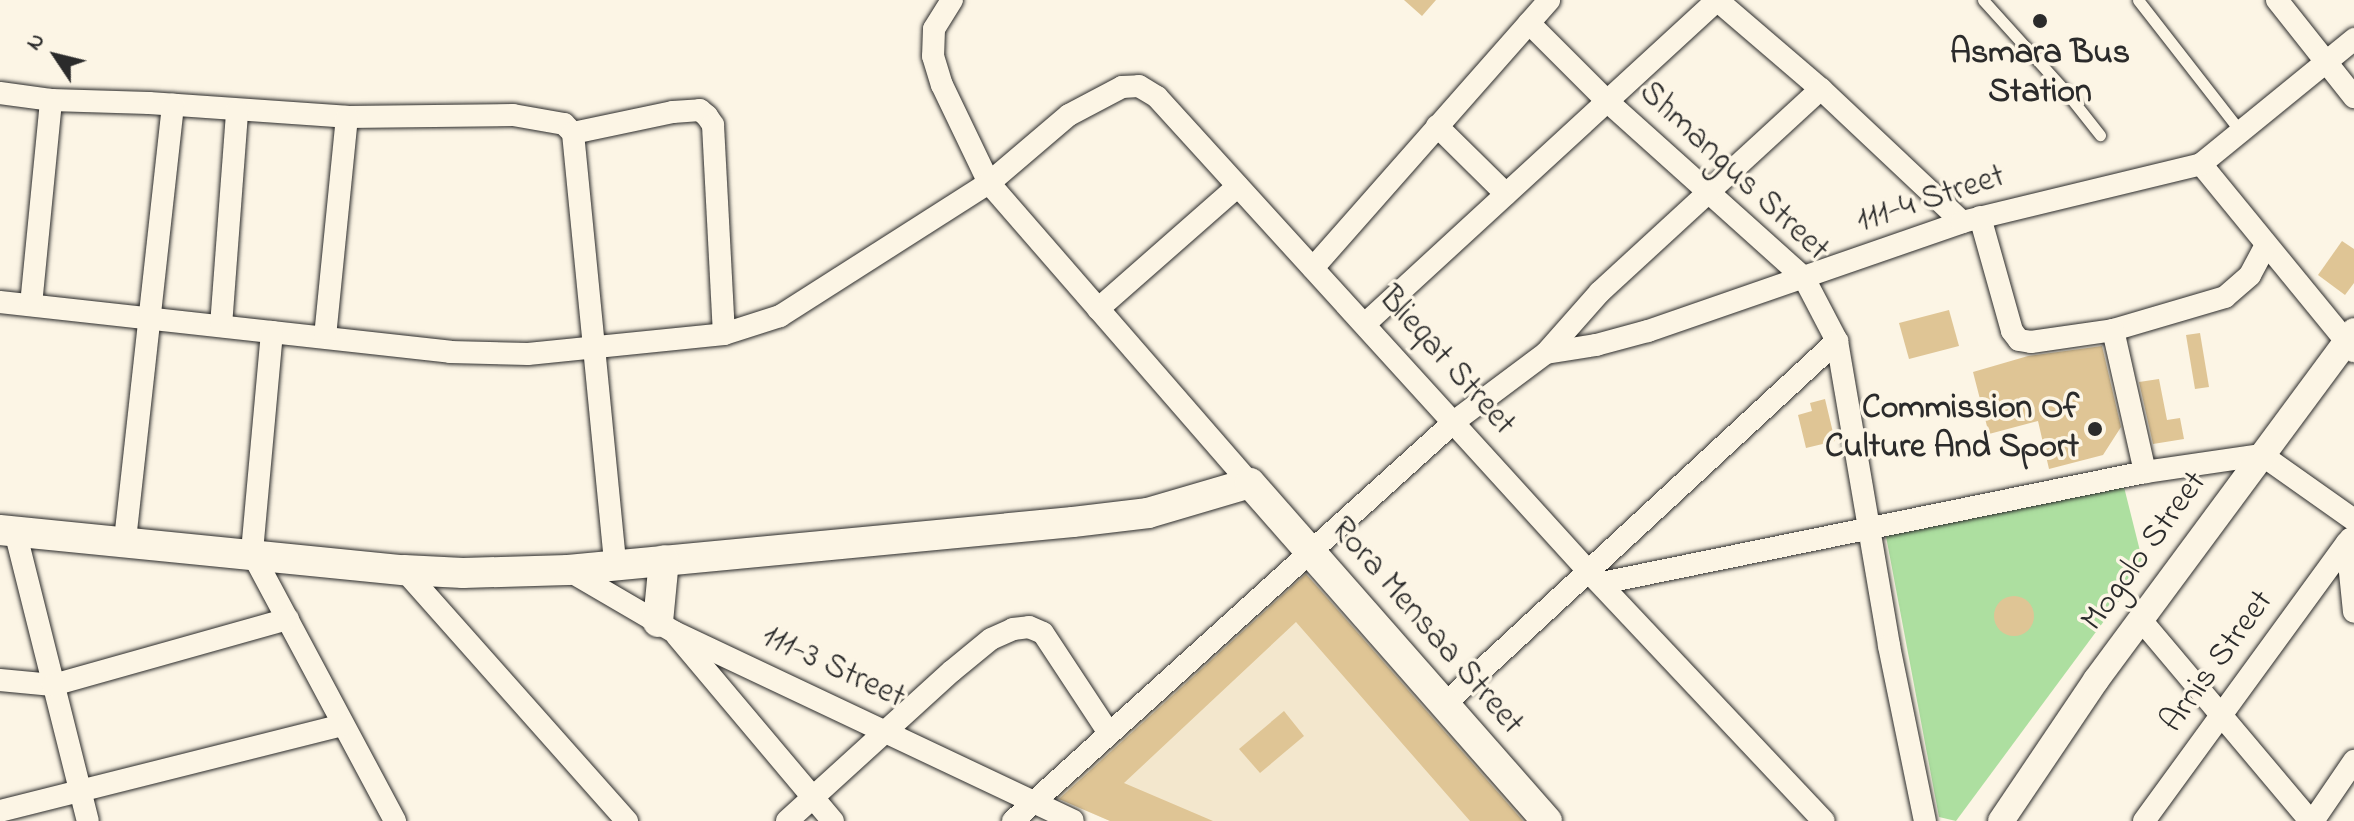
<!DOCTYPE html>
<style>
body{margin:0}
#map{position:relative;width:2354px;height:821px;overflow:hidden;background:#fcf5e5;font-family:"Indie Flower",sans-serif}
div>[style]{position:absolute}
[style*='--x']{left:calc(var(--x)*1px);top:calc(var(--y)*1px);width:calc(var(--w)*1px);rotate:calc(var(--a)*1deg)}
.built>*{inset:0;background:#f3e7cd}
.green>*{inset:0;background:#addfa0}
.building>*{inset:0;background:#dfc595}
.round{border-radius:50%}
.roads{filter:drop-shadow(0 0 2px #2b2b2b) drop-shadow(0 0 2px #2b2b2b)}
.service>*{height:11px;margin:-5.5px;padding:0 5.5px;transform-origin:5.5px;border-radius:5.5px;background:#fcf5e5}
.minor>*{height:22px;margin:-11px;padding:0 11px;transform-origin:11px;border-radius:11px;background:#fcf5e5}
.tertiary>*{height:26px;margin:-13px;padding:0 13px;transform-origin:13px;border-radius:13px;background:#fcf5e5}
.secondary>*{height:30px;margin:-15px;padding:0 15px;transform-origin:15px;border-radius:15px;background:#fcf5e5}
.dots>*{width:22px;height:22px;translate:-50% -50%;box-sizing:border-box;border:4px solid #fcf5e5;border-radius:50%}
span{translate:-50% -50%;white-space:nowrap;text-align:center;line-height:1.15;-webkit-text-stroke:7px #fcf5e5;paint-order:stroke}
.poi-label{font-size:34px;color:#2b2b2b;font-weight:700}
.right{translate:-100% -50%;text-align:right}
.street-label{font-size:34px;color:#2b2b2b}
.north{position:absolute;left:16px;top:16px;width:80px;height:80px;-webkit-text-stroke:6px #fcf5e5;paint-order:stroke;rotate:305deg;font-size:22px;font-weight:700;line-height:32px;text-align:center;color:#2b2b2b}
.north::after{content:'';display:block;margin:auto;width:28px;height:36px;background:#2b2b2b;clip-path:polygon(50% 0,100% 100%,50% 72%,0 100%)}
</style>
<div id="map">
<div class="built">
<div style="clip-path:polygon(1300px 568px,1325px 594px,1527px 821px,1110px 821px,1052px 796px)"></div>
</div>
<div class="green">
<div style="clip-path:polygon(2124px 487px,2144px 567px,1956px 821px,1939px 817px,1885px 531px)"></div>
</div>
<div class="building">
<div style="clip-path:polygon(1404px 0,1436px 0,1422px 16px)"></div>
<div style="clip-path:polygon(2342px 241px,2354px 249px,2354px 283px,2345px 295px,2318px 275px)"></div>
<div style="clip-path:polygon(1949px 310px,1959px 346px,1909px 359px,1899px 323px)"></div>
<div style="clip-path:polygon(2200px 333px,2209px 387px,2195px 389px,2186px 335px)"></div>
<div style="clip-path:polygon(2102px 346px,2121px 427px,2103px 455px,2049px 469px,2038px 421px,1989px 434px,1973px 372px,2028px 356px)"></div>
<div style="clip-path:polygon(2159px 379px,2167px 420px,2180px 418px,2184px 439px,2153px 444px,2139px 382px)"></div>
<div style="clip-path:polygon(1825px 399px,1835px 441px,1806px 448px,1798px 415px,1812px 411px,1810px 403px)"></div>
<div style="clip-path:polygon(1306px 574px,1523px 821px,1470px 821px,1296px 622px,1124px 783px,1213px 821px,1110px 821px,1059px 799px)"></div>
<div class="round" style="left:1994px;top:596px;width:40px;height:40px"></div>
<div style="clip-path:polygon(1284px 711px,1304px 736px,1260px 773px,1239px 749px)"></div>
</div>
<div class="roads">
<div class="service">
<div style="--x:1983;--y:0;--w:124;--a:47.9"></div>
<div style="--x:2066;--y:92;--w:55;--a:51.7"></div>
<div style="--x:2138;--y:0;--w:166;--a:52.1"></div>
</div>
<div class="minor">
<div style="--x:952;--y:0;--w:34;--a:122"></div>
<div style="--x:934;--y:29;--w:27;--a:92"></div>
<div style="--x:933;--y:56;--w:30;--a:73"></div>
<div style="--x:942;--y:85;--w:109;--a:64.4"></div>
<div style="--x:989;--y:183;--w:398;--a:49"></div>
<div style="--x:1717;--y:0;--w:137;--a:40.6"></div>
<div style="--x:1821;--y:89;--w:194;--a:43.3"></div>
<div style="--x:2277;--y:0;--w:124;--a:51.6"></div>
<div style="--x:1529;--y:23;--w:112;--a:45"></div>
<div style="--x:1608;--y:102;--w:263;--a:41.9"></div>
<div style="--x:1804;--y:278;--w:71;--a:62.4"></div>
<div style="--x:1837;--y:341;--w:309;--a:80.3"></div>
<div style="--x:1889;--y:646;--w:179;--a:78.4"></div>
<div style="--x:0;--y:93;--w:51;--a:7.8"></div>
<div style="--x:51;--y:100;--w:98;--a:1.8"></div>
<div style="--x:149;--y:103;--w:198;--a:4"></div>
<div style="--x:347;--y:117;--w:166;--a:-0.7"></div>
<div style="--x:513;--y:115;--w:52;--a:10"></div>
<div style="--x:564;--y:124;--w:13;--a:45"></div>
<div style="--x:573;--y:133;--w:433;--a:84.4"></div>
<div style="--x:1437;--y:126;--w:97;--a:44.6"></div>
<div style="--x:573;--y:133;--w:102;--a:-11.9"></div>
<div style="--x:673;--y:112;--w:27;--a:-4"></div>
<div style="--x:700;--y:110;--w:9;--a:41"></div>
<div style="--x:707;--y:116;--w:11;--a:56"></div>
<div style="--x:713;--y:125;--w:209;--a:87"></div>
<div style="--x:2201;--y:164;--w:242;--a:50.7"></div>
<div style="--x:1980;--y:217;--w:118;--a:74.3"></div>
<div style="--x:2012;--y:331;--w:11;--a:52"></div>
<div style="--x:2019;--y:340;--w:12;--a:9"></div>
<div style="--x:2031;--y:342;--w:83;--a:-8.3"></div>
<div style="--x:2113;--y:330;--w:117;--a:-16.4"></div>
<div style="--x:2225;--y:297;--w:33;--a:-41"></div>
<div style="--x:2250;--y:275;--w:34;--a:-62"></div>
<div style="--x:1313;--y:268;--w:357;--a:-48.6"></div>
<div style="--x:0;--y:302;--w:453;--a:6.3"></div>
<div style="--x:450;--y:352;--w:78;--a:1.5"></div>
<div style="--x:528;--y:354;--w:197;--a:-5.8"></div>
<div style="--x:724;--y:334;--w:59;--a:-17.8"></div>
<div style="--x:780;--y:316;--w:248;--a:-32.5"></div>
<div style="--x:989;--y:183;--w:105;--a:-40.4"></div>
<div style="--x:1069;--y:115;--w:60;--a:-27.8"></div>
<div style="--x:1122;--y:87;--w:17;--a:-3"></div>
<div style="--x:1139;--y:86;--w:21;--a:31"></div>
<div style="--x:1157;--y:97;--w:642;--a:47.71"></div>
<div style="--x:1589;--y:572;--w:342;--a:46.7"></div>
<div style="--x:31;--y:305;--w:206;--a:-84.4"></div>
<div style="--x:1098;--y:309;--w:186;--a:-41.3"></div>
<div style="--x:1366;--y:323;--w:477;--a:-42.6"></div>
<div style="--x:221;--y:326;--w:216;--a:-85.7"></div>
<div style="--x:2113;--y:330;--w:146;--a:77.3"></div>
<div style="--x:272;--y:332;--w:222;--a:95.2"></div>
<div style="--x:252;--y:553;--w:304;--a:61.9"></div>
<div style="--x:325;--y:337;--w:221;--a:-84.3"></div>
<div style="--x:1546;--y:353;--w:51;--a:-9.1"></div>
<div style="--x:1596;--y:345;--w:54;--a:-15.1"></div>
<div style="--x:1648;--y:331;--w:332;--a:-19.1"></div>
<div style="--x:1962;--y:222;--w:246;--a:-13.6"></div>
<div style="--x:2201;--y:164;--w:198;--a:-39.2"></div>
<div style="--x:15;--y:531;--w:299;--a:75.9"></div>
<div style="--x:2350;--y:539;--w:5;--a:127"></div>
<div style="--x:2347;--y:543;--w:69;--a:84.2"></div>
<div style="--x:125;--y:540;--w:438;--a:-83.7"></div>
<div style="--x:404;--y:570;--w:336;--a:48.4"></div>
<div style="--x:568;--y:570;--w:123;--a:30.3"></div>
<div style="--x:674;--y:632;--w:441;--a:25.3"></div>
<div style="--x:1602;--y:583;--w:554;--a:-11.55"></div>
<div style="--x:2145;--y:472;--w:118;--a:-8.3"></div>
<div style="--x:2262;--y:455;--w:113;--a:35.2"></div>
<div style="--x:2141;--y:620;--w:263;--a:49.9"></div>
<div style="--x:677;--y:636;--w:242;--a:49.9"></div>
<div style="--x:0;--y:680;--w:53;--a:5.4"></div>
<div style="--x:53;--y:685;--w:244;--a:-15.7"></div>
<div style="--x:1444;--y:705;--w:536;--a:-42.81"></div>
<div style="--x:0;--y:811;--w:353;--a:-14.1"></div>
<div style="--x:787;--y:821;--w:223;--a:-42.3"></div>
<div style="--x:952;--y:671;--w:50;--a:-39.4"></div>
<div style="--x:991;--y:639;--w:24;--a:-24"></div>
<div style="--x:1013;--y:629;--w:16;--a:-7"></div>
<div style="--x:1029;--y:627;--w:15;--a:23"></div>
<div style="--x:1043;--y:633;--w:120;--a:56.6"></div>
<div style="--x:1013;--y:821;--w:596;--a:-42.14"></div>
<div style="--x:1455;--y:421;--w:114;--a:-36.8"></div>
<div style="--x:1546;--y:353;--w:81;--a:-48.5"></div>
<div style="--x:1600;--y:292;--w:300;--a:-42.6"></div>
<div style="--x:2144;--y:821;--w:344;--a:-53.9"></div>
<div style="--x:2313;--y:821;--w:73;--a:-55.7"></div>
</div>
<div class="tertiary">
<div style="--x:2001;--y:821;--w:170;--a:-56"></div>
<div style="--x:2096;--y:680;--w:434;--a:-53.5"></div>
</div>
<div class="secondary">
<div style="--x:0;--y:530;--w:406;--a:5.7"></div>
<div style="--x:404;--y:570;--w:59;--a:2.9"></div>
<div style="--x:463;--y:573;--w:105;--a:-1.6"></div>
<div style="--x:568;--y:570;--w:507;--a:-5.43"></div>
<div style="--x:1073;--y:522;--w:76;--a:-6.8"></div>
<div style="--x:1148;--y:513;--w:106;--a:-16.4"></div>
<div style="--x:1250;--y:483;--w:450;--a:48.7"></div>
<div style="--x:658;--y:622;--w:62;--a:-84.5"></div>
</div>
</div>
<div class="dots">
<div style="left:2040px;top:21px;background:#2b2b2b"></div>
<div style="left:2095px;top:429px;background:#2b2b2b"></div>
</div>
<div class="poi-label">
<span style="left:2040px;top:74px">Asmara Bus<br>Station</span>
<span class="right" style="left:2079px;top:429px">Commission Of<br>Culture And Sport</span>
</div>
<div class="street-label">
<span style="left:1733px;top:172px;rotate:43deg">Shmangus Street</span>
<span style="left:1931px;top:200px;rotate:-18deg">111-4 Street</span>
<span style="left:1446px;top:362px;rotate:48deg">Blieqat Street</span>
<span style="left:2145px;top:552px;rotate:-54deg">Mogolo Street</span>
<span style="left:1426px;top:627px;rotate:49deg">Rora Mensaa Street</span>
<span style="left:2218px;top:662px;rotate:-54deg">Arnis Street</span>
<span style="left:833px;top:668px;rotate:25deg">111-3 Street</span>
</div>
<div class="north">N</div>
</div>
